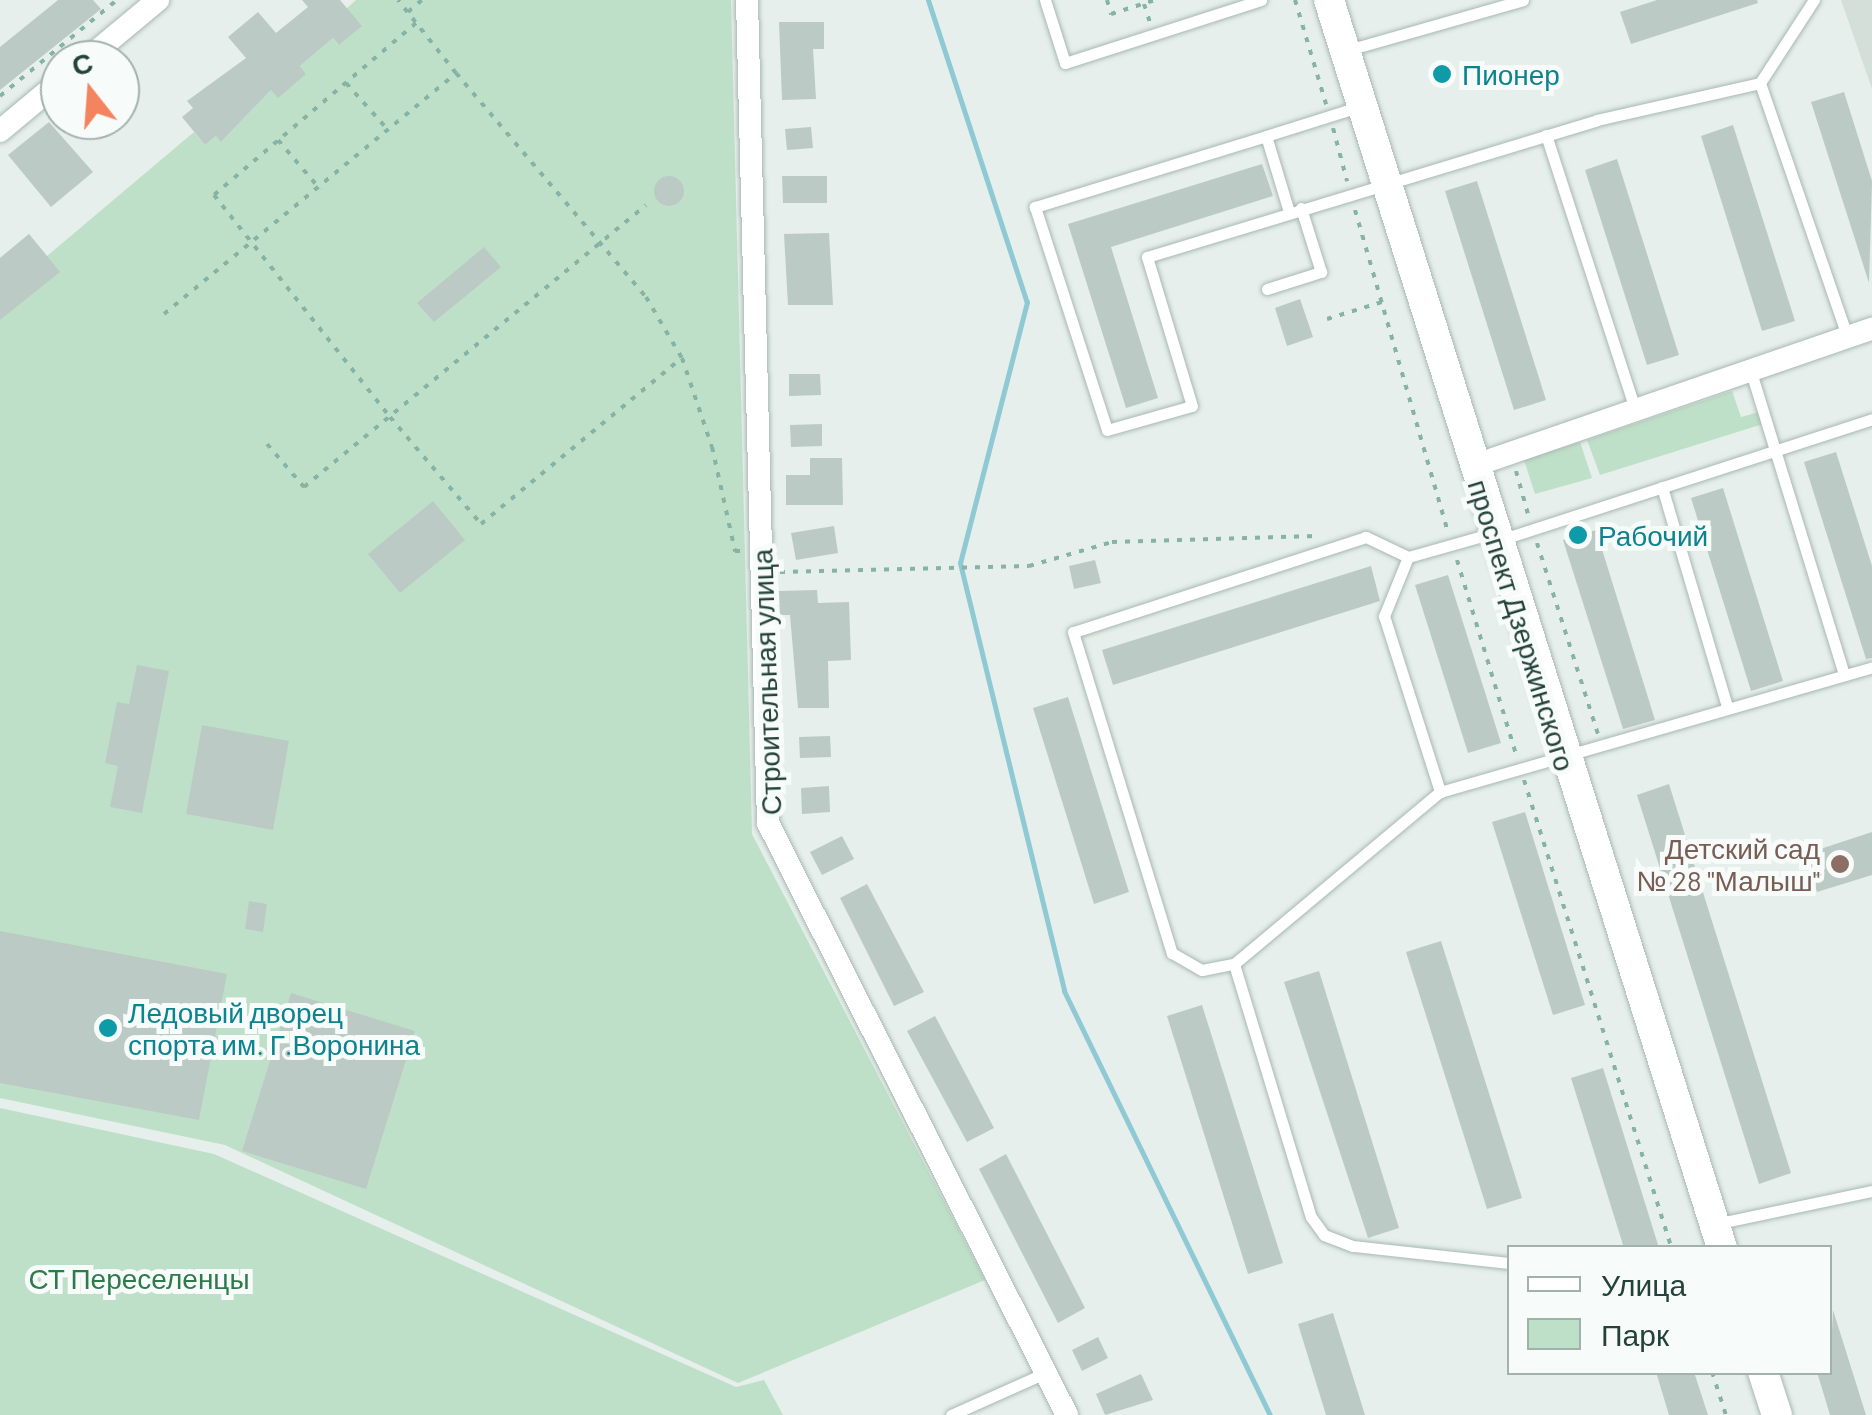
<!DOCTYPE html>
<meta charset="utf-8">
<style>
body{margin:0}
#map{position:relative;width:1872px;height:1415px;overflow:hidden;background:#e6efeb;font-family:Barlow,sans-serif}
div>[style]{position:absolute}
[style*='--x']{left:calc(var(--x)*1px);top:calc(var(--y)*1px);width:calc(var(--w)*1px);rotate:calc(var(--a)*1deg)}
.built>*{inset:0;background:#d4dfda}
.green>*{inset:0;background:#bfe0c8}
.stream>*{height:5px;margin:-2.5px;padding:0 2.5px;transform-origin:2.5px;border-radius:2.5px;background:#8ec9d4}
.building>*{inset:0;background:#bbcac4}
.round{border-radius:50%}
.path>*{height:4px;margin-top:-2px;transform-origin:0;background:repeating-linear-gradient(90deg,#86b3a5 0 5px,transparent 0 13px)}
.roads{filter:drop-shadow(0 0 2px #a8b8b2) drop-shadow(0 0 2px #a8b8b2)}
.lane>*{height:11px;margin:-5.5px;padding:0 5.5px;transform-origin:5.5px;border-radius:5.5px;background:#fff}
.street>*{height:22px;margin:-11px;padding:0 11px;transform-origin:11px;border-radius:11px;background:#fff}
.secondary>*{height:30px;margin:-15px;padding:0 15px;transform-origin:15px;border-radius:15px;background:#fff}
.dots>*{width:28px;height:28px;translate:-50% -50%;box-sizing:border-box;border:5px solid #f7fbf9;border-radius:50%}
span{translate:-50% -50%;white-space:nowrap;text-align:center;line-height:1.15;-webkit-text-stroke:10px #f7fbf9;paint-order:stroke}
.culture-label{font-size:28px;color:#0d838f}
.left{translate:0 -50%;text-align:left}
.street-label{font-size:28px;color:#24423a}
.education-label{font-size:28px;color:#785e54}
.right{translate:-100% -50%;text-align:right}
.park-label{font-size:28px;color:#2d7a4b}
.legend{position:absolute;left:1507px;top:1245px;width:325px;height:130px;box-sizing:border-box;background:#f7fbf9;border:2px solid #a3b1ad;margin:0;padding:12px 18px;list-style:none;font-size:30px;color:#24423a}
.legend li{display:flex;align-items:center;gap:20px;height:50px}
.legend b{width:50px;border:2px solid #a3b1ad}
.north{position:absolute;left:40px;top:40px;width:100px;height:100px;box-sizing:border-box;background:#f7fbf9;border:2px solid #a3b1ad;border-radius:50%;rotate:343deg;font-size:28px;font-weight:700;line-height:40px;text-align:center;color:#24423a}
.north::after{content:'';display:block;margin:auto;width:35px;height:45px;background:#f4845f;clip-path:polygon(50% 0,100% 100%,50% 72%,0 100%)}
</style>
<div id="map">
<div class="built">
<div style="clip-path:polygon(1841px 0,1872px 0,1872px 89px)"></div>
</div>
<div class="green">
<div style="clip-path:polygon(356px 0,731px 0,752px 834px,985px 1280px,738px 1383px,225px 1145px,0 1098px,0 258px,29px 234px,47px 256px,194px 132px,205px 145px,216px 136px,222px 141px,271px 90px,306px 74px,300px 66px,333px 38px,339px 45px,347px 8px)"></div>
<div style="clip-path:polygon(1732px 391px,1741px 417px,1759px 412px,1763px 424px,1600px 475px,1587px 440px)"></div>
<div style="clip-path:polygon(1580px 442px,1592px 478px,1535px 494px,1524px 460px)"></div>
<div style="clip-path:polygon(0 1108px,214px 1154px,736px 1387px,764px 1380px,783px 1415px,0 1415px)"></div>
</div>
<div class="stream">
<div style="--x:928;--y:0;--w:318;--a:71.9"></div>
<div style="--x:1027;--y:302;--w:269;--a:104.4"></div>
<div style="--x:960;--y:563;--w:440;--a:76.3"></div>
<div style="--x:1064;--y:991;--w:471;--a:64.1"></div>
</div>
<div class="building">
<div style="clip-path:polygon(58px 0,93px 0,101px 9px,0 90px,0 47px)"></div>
<div style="clip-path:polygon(302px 0,340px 0,362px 26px,339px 45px,333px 38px,300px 66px,306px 74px,278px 98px,271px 90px,221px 142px,216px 136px,205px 145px,182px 117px,193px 108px,187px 101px,246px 58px,228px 37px,258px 12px,276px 33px,308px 7px)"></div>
<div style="clip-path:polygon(1657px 0,1757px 0,1758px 3px,1631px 44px,1620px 12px)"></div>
<div style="clip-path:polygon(779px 22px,824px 22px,824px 49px,813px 49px,816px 99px,782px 100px)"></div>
<div style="clip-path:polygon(1844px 92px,1872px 181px,1869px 283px,1811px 102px)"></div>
<div style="clip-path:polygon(49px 122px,93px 172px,51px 207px,8px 155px)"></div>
<div style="clip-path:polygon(1733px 125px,1795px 321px,1762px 331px,1701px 136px)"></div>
<div style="clip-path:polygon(811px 127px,813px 148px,787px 150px,785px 129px)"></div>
<div style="clip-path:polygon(1617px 159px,1679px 355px,1647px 365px,1585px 170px)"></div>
<div style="clip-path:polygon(1262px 164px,1273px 196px,1111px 247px,1158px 398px,1126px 408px,1068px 224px)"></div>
<div class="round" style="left:654px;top:176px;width:30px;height:30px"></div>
<div style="clip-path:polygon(782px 176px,827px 176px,827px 203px,783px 203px)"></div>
<div style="clip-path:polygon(1477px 181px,1546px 400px,1514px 410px,1445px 191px)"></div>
<div style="clip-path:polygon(829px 233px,833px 305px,788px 305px,784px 234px)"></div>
<div style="clip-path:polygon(29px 234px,60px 272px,0 320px,0 258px)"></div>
<div style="clip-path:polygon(484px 247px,501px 267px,434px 322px,417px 303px)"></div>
<div style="clip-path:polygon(1300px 299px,1313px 337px,1287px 346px,1275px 308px)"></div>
<div style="clip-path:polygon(789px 374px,820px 374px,821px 395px,789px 396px)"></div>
<div style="clip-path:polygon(822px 424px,822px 446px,791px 447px,790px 425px)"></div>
<div style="clip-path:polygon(1836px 452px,1872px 566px,1872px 658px,1866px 659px,1804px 462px)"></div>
<div style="clip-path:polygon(810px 458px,842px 458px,843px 505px,786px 505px,786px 475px,810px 475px)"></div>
<div style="clip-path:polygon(1723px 488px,1783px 681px,1751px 691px,1691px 498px)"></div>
<div style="clip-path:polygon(433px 501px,465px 540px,400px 593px,368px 554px)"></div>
<div style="clip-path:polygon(834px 526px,838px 553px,796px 560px,791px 533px)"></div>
<div style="clip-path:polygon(1596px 530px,1655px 720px,1623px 729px,1563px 540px)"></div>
<div style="clip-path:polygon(1095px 560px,1101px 583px,1074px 589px,1069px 566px)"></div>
<div style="clip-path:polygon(1371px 566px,1380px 601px,1113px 685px,1102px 650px)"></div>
<div style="clip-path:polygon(1448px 575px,1501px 743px,1468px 753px,1415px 585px)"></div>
<div style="clip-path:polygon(817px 590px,818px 603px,849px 602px,851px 660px,828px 661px,829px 708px,798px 708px,790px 615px,780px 615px,779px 591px)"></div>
<div style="clip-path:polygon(137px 665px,169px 671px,142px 813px,110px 807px,118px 766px,105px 763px,117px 702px,129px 704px)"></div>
<div style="clip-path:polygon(1068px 697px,1129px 892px,1094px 904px,1033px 708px)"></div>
<div style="clip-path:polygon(202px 725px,289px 741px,273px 830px,186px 814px)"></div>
<div style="clip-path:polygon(830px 736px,831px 757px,800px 758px,799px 737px)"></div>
<div style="clip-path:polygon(1669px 784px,1791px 1173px,1759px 1184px,1637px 795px)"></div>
<div style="clip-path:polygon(829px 786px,830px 812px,802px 814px,801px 788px)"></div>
<div style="clip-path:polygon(1525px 812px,1585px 1005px,1553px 1015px,1492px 822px)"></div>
<div style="clip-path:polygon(1872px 832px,1872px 875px,1817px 892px,1805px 854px)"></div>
<div style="clip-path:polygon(842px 836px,854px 859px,822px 875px,810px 852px)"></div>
<div style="clip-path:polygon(867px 884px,924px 992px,894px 1006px,840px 898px)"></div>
<div style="clip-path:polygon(249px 901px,267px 904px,263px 932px,245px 929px)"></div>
<div style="clip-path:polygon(0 931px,227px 974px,199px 1120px,0 1083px)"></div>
<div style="clip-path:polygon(1441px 941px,1522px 1198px,1487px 1209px,1406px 952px)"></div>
<div style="clip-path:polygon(1319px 971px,1399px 1228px,1368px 1238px,1284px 982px)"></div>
<div style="clip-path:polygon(291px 993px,415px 1031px,366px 1189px,242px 1151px)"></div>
<div style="clip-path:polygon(1202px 1005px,1283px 1263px,1248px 1274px,1167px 1016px)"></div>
<div style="clip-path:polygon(935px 1016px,994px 1128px,967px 1142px,907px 1031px)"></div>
<div style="clip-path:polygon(1603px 1068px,1659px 1248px,1624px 1248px,1571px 1078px)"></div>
<div style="clip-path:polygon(1006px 1154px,1085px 1308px,1058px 1323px,979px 1169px)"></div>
<div style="clip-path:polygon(1833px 1310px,1866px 1415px,1830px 1415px,1817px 1372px,1830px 1372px)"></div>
<div style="clip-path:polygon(1333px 1313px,1365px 1415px,1326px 1415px,1298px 1324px)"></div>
<div style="clip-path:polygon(1098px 1337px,1108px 1358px,1082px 1371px,1072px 1350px)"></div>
<div style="clip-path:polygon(1656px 1372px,1694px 1372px,1708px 1415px,1669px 1415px)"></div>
<div style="clip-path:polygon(1141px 1374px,1153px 1400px,1105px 1415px,1096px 1394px)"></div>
</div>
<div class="path">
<div style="--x:1107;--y:0;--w:15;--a:74"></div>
<div style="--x:1111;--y:14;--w:46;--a:-17.7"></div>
<div style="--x:1295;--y:0;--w:109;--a:73.4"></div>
<div style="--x:1144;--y:4;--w:20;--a:72"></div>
<div style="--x:408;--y:12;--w:18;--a:-41"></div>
<div style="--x:416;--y:23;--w:265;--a:139.6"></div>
<div style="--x:214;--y:195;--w:283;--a:51.6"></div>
<div style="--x:390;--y:417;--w:140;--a:49.6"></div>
<div style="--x:481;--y:524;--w:261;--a:-39.6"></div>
<div style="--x:456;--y:73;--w:294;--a:49.7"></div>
<div style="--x:646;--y:297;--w:71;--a:59.5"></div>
<div style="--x:682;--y:358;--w:94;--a:71.4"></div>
<div style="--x:712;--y:447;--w:107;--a:77.5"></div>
<div style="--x:735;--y:551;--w:6;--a:0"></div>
<div style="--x:346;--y:83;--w:64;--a:48.1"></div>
<div style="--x:0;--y:96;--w:151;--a:-39.4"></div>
<div style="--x:1333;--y:128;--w:55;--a:75.2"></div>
<div style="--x:278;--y:140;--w:65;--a:49.4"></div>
<div style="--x:1355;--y:210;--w:335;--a:73.9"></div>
<div style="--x:164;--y:314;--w:379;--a:-39.5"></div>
<div style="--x:456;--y:73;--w:93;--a:-128.5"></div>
<div style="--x:1327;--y:319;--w:58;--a:-17.2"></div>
<div style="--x:267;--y:444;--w:57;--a:49.3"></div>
<div style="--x:304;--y:487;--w:443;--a:-39.5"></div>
<div style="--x:1516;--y:471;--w:45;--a:74.4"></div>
<div style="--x:1537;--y:543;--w:201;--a:72.3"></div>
<div style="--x:1457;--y:560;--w:206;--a:73.1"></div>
<div style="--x:780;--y:572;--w:249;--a:-1.4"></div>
<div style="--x:1029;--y:566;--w:86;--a:-16.1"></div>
<div style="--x:1112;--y:542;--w:205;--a:-1.7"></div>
<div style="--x:1524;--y:780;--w:491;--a:72.5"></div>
<div style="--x:1712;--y:1372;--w:45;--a:72"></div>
</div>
<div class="roads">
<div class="lane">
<div style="--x:1045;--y:0;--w:66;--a:72.4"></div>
<div style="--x:1065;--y:63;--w:206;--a:-17.8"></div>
<div style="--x:1348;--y:50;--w:182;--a:-15.9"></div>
<div style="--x:1760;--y:83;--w:270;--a:71"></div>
<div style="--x:1546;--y:135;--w:291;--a:72"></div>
<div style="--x:1266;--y:136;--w:242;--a:162.9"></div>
<div style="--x:1035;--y:207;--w:234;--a:72.1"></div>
<div style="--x:1107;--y:430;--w:88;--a:-15.8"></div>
<div style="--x:1192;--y:406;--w:156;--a:-106.8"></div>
<div style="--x:1147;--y:257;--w:470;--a:-16.9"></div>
<div style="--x:1597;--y:120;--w:167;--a:-12.8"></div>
<div style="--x:1760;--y:83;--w:99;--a:-57"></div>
<div style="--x:1289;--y:212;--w:79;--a:-106.8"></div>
<div style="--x:1266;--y:136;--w:100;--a:-17.5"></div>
<div style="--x:1267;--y:289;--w:57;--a:-17.5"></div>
<div style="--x:1321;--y:272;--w:67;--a:-107.4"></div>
<div style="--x:1751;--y:372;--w:316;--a:72.9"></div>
<div style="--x:1662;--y:487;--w:228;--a:73.5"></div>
<div style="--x:1493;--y:533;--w:88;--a:164.2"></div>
<div style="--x:1408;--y:557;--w:47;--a:-154.5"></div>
<div style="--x:1366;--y:537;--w:308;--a:162"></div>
<div style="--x:1073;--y:632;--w:336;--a:72.9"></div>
<div style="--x:1172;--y:953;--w:34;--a:30"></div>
<div style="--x:1202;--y:970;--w:33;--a:-11"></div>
<div style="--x:1234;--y:964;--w:268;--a:-39.9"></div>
<div style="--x:1440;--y:792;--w:450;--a:-16.1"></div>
<div style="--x:1500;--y:540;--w:391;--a:-18"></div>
<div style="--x:1408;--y:557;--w:64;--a:112.1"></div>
<div style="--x:1384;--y:616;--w:185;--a:72.3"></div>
<div style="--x:1234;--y:964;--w:264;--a:73.1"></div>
<div style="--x:1311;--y:1217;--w:22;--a:54"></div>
<div style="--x:1324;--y:1235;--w:31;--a:21"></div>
<div style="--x:1353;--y:1246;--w:158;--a:6.2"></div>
<div style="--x:1715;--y:1224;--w:160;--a:-11.9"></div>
<div style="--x:951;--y:1415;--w:103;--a:-24.1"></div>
</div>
<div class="street">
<div style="--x:747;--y:0;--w:823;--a:88.54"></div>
<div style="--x:768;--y:823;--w:663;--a:63.2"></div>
<div style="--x:86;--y:60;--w:94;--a:-39.8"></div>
<div style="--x:0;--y:131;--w:78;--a:-39.8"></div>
<div style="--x:1473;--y:466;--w:422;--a:-19"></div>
</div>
<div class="secondary">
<div style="--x:1329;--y:0;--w:1308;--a:72.52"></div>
<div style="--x:1763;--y:1372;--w:45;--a:72"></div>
</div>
</div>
<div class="dots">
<div style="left:1442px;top:74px;background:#0f9aa8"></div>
<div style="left:1578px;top:535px;background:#0f9aa8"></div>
<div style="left:1840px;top:864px;background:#8d6e63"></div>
<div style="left:108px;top:1028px;background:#0f9aa8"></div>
</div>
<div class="culture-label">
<span class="left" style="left:1462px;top:74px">Пионер</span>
<span class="left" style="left:1598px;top:535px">Рабочий</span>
<span class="left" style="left:128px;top:1028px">Ледовый дворец<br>спорта им. Г.Воронина</span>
</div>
<div class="street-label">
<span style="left:1522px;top:625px;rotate:73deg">проспект Дзержинского</span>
<span style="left:766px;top:682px;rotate:-92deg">Строительная улица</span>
</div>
<div class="education-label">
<span class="right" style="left:1820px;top:864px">Детский сад<br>№ 28 "Малыш"</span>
</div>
<div class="park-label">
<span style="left:139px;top:1278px">СТ Переселенцы</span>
</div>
<ul class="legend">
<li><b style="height:12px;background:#fff"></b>Улица</li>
<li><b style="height:28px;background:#bfe0c8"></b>Парк</li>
</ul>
<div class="north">С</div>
</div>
